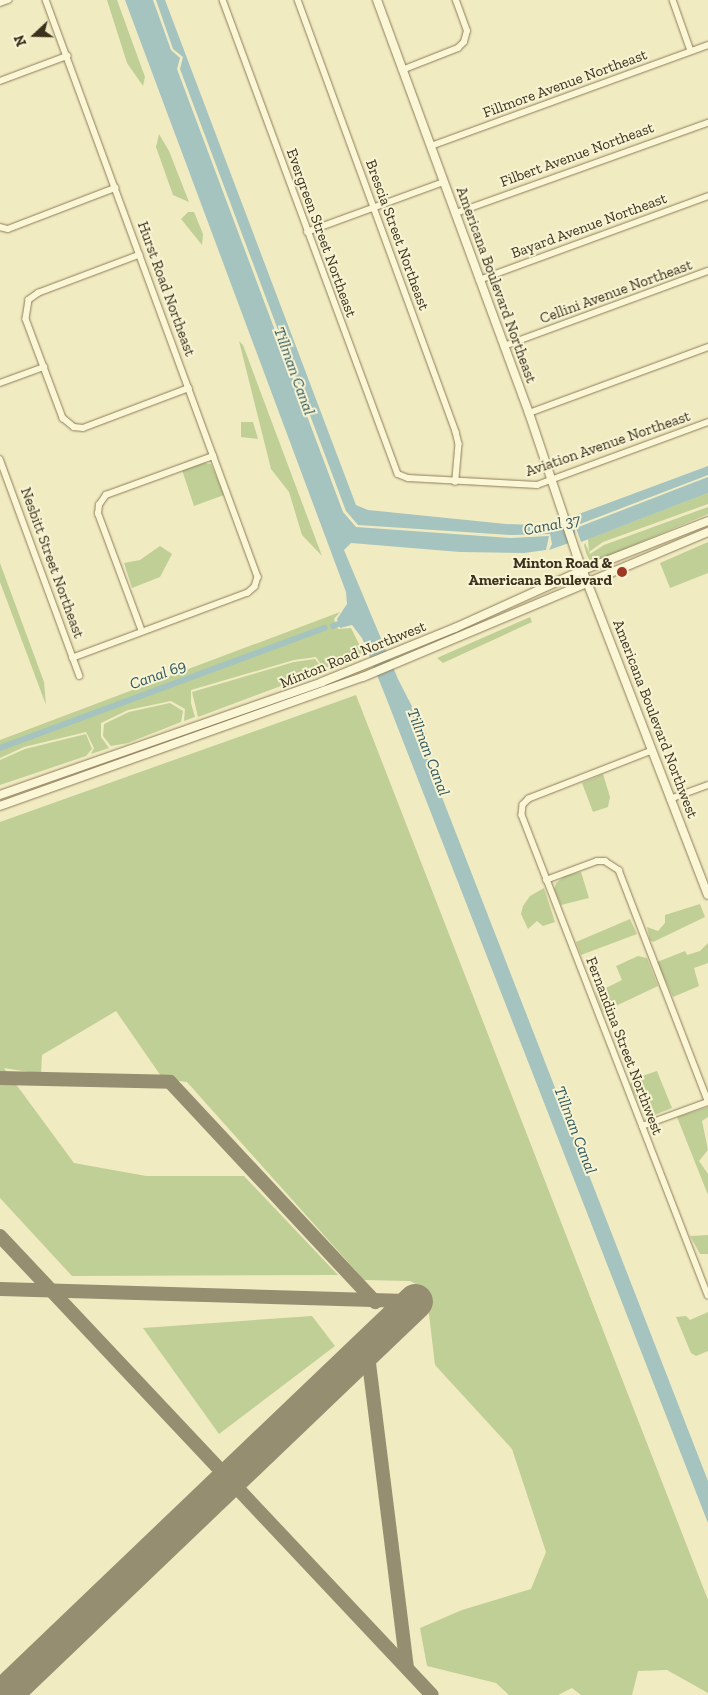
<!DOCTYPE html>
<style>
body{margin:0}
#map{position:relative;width:708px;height:1695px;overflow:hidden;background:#f1ebc2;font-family:"Zilla Slab",serif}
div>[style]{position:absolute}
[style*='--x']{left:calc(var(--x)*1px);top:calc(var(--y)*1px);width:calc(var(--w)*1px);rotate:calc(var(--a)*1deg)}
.green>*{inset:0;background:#bfcf96}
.water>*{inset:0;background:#a5c3bf}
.canal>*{height:5.5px;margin:-2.75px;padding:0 2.75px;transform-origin:2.75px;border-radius:2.75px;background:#a5c3bf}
.taxiway>*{height:14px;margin:-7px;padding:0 7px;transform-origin:7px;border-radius:7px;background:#968e70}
.runway>*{height:35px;margin:-17.5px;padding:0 17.5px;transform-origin:17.5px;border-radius:17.5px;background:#968e70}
.roads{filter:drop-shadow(0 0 1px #8c7c58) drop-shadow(0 0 1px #8c7c58)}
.street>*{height:5.5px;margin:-2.75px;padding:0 2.75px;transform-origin:2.75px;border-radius:2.75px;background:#fbf6d6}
.secondary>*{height:8px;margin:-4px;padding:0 4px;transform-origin:4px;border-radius:4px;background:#fbf6d6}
.dots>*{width:14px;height:14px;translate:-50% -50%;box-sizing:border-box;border:2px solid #f7f3d3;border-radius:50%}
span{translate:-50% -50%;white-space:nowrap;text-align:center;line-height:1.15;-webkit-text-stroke:4px #f7f3d3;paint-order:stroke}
.street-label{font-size:15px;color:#3b311d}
.poi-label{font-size:15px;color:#3b311d;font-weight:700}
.right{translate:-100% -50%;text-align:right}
.water-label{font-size:16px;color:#2c565b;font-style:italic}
.north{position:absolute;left:10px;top:10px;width:50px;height:50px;-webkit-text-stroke:4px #f7f3d3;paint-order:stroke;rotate:249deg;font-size:14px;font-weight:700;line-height:20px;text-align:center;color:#3b311d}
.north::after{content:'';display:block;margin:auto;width:18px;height:22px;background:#3b311d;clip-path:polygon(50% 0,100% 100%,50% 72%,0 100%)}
</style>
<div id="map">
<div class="green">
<div style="clip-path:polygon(107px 0,117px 0,145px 77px,143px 86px,127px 63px)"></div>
<div style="clip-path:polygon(159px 134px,169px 151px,189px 202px,173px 195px,156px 147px)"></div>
<div style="clip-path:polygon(188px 212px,194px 212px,203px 234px,202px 245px,181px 219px)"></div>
<div style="clip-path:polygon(239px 341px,243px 345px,322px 556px,302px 535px,289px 492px,271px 469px)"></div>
<div style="clip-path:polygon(241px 422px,253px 422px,258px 439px,241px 437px)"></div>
<div style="clip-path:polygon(204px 463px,211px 464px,224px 495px,194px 506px,182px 470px)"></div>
<div style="clip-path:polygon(708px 493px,708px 504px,603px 542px,589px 552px,588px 539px)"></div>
<div style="clip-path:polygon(708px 507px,708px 514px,591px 563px,586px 553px,584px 545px,585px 543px,590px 554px,604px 545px)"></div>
<div style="clip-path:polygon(708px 542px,708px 573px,670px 588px,660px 563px)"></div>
<div style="clip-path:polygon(160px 546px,172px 554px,160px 577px,132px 588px,124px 563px,140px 560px)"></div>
<div style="clip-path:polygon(0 563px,44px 682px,46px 705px,0 582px)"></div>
<div style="clip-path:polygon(340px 612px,334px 619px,338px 629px,351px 628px,365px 656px,326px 672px,316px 657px,294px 660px,191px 690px,191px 703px,195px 717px,184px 721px,185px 709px,171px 701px,128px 710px,101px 723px,101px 737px,109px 748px,91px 754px,94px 748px,86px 732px,24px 747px,0 758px,0 740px)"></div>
<div style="clip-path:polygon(530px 617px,532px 622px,443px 663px,437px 658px)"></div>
<div style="clip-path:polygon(315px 659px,324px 670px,198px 717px,192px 692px,294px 662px)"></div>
<div style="clip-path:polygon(356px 695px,708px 1600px,708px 1693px,667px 1670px,638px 1671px,632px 1695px,581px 1695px,572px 1688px,558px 1695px,509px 1695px,496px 1683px,427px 1666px,420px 1628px,462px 1610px,531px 1589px,546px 1552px,512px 1449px,435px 1365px,426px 1289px,410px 1281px,364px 1280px,187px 1082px,163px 1079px,116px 1011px,42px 1055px,41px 1074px,4px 1068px,74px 1163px,146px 1176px,244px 1176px,338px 1275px,72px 1276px,0 1198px,0 822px)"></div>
<div style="clip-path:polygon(170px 703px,183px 711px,181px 722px,128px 743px,111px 746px,103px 736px,104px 724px,129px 712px)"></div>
<div style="clip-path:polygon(86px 734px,92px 749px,86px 756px,0 785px,0 760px,25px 749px)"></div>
<div style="clip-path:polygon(603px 774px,610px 797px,608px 807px,593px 812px,582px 783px)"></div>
<div style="clip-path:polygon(581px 872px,589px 898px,561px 905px,554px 889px,556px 883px,565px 876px)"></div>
<div style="clip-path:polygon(544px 888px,555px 922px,543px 926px,537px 921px,528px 929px,521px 914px,523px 906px,530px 896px)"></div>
<div style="clip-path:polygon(700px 904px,705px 917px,653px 942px,650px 940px,647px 927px,658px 931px,665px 923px,665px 915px)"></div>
<div style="clip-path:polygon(630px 919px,637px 934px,581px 955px,576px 942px)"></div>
<div style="clip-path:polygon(708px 943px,708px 963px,694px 968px,699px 986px,673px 997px,657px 962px,685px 951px,687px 955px,700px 951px)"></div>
<div style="clip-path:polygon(638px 956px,647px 958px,658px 986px,603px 1012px,596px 993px,622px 980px,616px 966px)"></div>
<div style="clip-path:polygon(657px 1071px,672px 1108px,647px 1118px,630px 1085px,633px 1079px)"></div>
<div style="clip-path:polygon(708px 1107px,708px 1117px,702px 1121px,708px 1150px,699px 1161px,708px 1174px,708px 1195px,677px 1117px)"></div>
<div style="clip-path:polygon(708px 1235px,708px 1254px,700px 1254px,690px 1236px)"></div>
<div style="clip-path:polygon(708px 1312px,708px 1351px,696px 1356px,691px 1353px,676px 1317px,686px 1316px,690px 1320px)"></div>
<div style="clip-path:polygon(312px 1316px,335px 1346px,219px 1434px,143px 1328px)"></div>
</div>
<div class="water">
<div style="clip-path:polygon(125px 0,153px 0,171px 50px,180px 58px,177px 69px,343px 512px,356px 527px,511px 538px,549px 536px,546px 550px,524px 553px,460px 552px,351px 543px,344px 550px,398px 679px,426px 734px,424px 743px,431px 769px,708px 1481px,708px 1523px,385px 695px,362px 638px,352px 625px,340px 628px,337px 619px,347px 604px,346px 592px)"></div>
<div style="clip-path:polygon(156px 0,165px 0,356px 505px,368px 510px,506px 524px,534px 525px,562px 520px,569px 543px,549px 550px,552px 544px,550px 534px,511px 535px,358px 525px,346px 511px,180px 69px,183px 57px,173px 49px)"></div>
<div style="clip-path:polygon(708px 466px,708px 475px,575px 526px,575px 541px,568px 518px)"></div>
<div style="clip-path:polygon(708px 477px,708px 493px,581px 542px,576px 528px)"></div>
</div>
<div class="canal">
<div style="--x:333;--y:626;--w:12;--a:-20"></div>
<div style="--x:0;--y:748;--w:346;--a:-20.3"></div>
</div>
<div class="taxiway">
<div style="--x:0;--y:1078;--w:170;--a:1.3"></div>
<div style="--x:170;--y:1082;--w:301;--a:47"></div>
<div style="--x:0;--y:1236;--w:630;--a:46.74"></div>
<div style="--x:0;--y:1289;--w:415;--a:1.7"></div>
<div style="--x:367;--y:1347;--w:323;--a:82.9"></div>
</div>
<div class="runway">
<div style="--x:3;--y:1695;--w:570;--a:-43.72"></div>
</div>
<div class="roads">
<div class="street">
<div style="--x:46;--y:0;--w:615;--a:69.83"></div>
<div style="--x:258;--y:577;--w:10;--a:107"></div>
<div style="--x:255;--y:587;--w:9;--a:139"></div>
<div style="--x:248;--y:593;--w:187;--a:159.6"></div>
<div style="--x:223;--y:0;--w:505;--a:69.74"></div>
<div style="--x:398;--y:474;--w:11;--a:22"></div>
<div style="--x:408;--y:478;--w:129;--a:3.1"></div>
<div style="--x:537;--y:485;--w:182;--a:-20.2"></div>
<div style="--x:298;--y:0;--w:460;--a:69.9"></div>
<div style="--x:456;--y:432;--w:12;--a:76"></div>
<div style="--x:459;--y:444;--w:38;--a:95"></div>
<div style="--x:673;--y:0;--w:54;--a:70.6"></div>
<div style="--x:0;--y:3;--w:9;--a:-21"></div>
<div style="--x:402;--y:70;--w:60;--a:-21.4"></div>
<div style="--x:458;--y:48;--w:8;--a:-45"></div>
<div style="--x:464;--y:42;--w:11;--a:-75"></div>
<div style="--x:467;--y:31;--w:33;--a:-110"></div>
<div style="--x:0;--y:81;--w:72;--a:-20.5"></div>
<div style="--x:431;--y:146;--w:295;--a:-20"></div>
<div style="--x:456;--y:213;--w:268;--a:-19.7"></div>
<div style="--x:0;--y:227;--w:8;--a:14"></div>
<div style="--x:8;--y:229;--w:115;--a:-21"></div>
<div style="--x:307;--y:232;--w:146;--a:-20.1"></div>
<div style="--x:140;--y:255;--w:108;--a:159.4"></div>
<div style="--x:39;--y:293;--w:12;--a:145"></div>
<div style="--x:29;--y:300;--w:19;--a:99"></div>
<div style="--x:26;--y:319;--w:106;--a:69.5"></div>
<div style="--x:63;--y:418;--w:14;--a:39"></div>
<div style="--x:74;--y:427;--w:9;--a:6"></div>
<div style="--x:83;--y:428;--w:113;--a:-20.7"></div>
<div style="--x:479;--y:280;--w:244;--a:-20.1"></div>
<div style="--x:504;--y:346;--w:217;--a:-20.2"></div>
<div style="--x:0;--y:383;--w:47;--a:-20"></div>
<div style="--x:529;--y:413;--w:191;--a:-20.2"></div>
<div style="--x:0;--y:459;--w:231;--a:69.8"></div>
<div style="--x:142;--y:632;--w:126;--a:-110.4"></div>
<div style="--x:98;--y:514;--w:9;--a:-84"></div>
<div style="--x:99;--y:505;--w:12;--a:-55"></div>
<div style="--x:106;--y:495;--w:114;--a:-20"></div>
<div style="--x:652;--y:751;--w:132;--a:158.7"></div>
<div style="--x:529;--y:799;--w:8;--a:135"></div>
<div style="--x:523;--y:805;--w:10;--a:96"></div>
<div style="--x:522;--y:815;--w:515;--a:68.82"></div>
<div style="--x:670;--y:799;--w:40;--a:-20.2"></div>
<div style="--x:546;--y:880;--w:54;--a:-20.4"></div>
<div style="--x:597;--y:861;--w:8;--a:0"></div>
<div style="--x:605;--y:861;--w:17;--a:33"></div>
<div style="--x:619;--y:870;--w:248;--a:68.9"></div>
<div style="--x:642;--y:1126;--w:70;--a:-20"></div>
</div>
<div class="secondary">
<div style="--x:377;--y:0;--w:440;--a:69.8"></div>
<div style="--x:529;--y:413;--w:151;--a:71.4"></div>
<div style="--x:577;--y:556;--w:363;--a:68.9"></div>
<div style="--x:0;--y:795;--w:341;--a:-19.3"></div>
<div style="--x:322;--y:682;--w:144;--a:-22.1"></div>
<div style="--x:455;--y:628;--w:141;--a:-24.4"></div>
<div style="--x:583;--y:570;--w:134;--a:-21.4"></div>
<div style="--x:0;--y:806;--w:385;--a:-19.6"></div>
<div style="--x:363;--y:677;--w:374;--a:-22.8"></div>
</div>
</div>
<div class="dots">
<div style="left:622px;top:572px;background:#9e3825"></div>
</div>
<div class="street-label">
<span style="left:565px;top:84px;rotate:-20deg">Fillmore Avenue Northeast</span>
<span style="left:577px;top:155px;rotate:-20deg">Filbert Avenue Northeast</span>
<span style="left:589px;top:226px;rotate:-20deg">Bayard Avenue Northeast</span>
<span style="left:321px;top:233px;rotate:70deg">Evergreen Street Northeast</span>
<span style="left:397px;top:235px;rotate:70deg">Brescia Street Northeast</span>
<span style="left:496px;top:285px;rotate:70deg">Americana Boulevard Northeast</span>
<span style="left:166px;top:289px;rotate:70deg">Hurst Road Northeast</span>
<span style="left:616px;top:292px;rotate:-20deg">Cellini Avenue Northeast</span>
<span style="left:608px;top:444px;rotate:-19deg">Aviation Avenue Northeast</span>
<span style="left:52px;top:563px;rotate:70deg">Nesbitt Street Northeast</span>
<span style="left:353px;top:655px;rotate:-22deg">Minton Road Northwest</span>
<span style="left:655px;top:719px;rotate:69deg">Americana Boulevard Northwest</span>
<span style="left:624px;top:1046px;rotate:69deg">Fernandina Street Northwest</span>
</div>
<div class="poi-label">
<span class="right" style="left:612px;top:572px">Minton Road &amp;<br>Americana Boulevard</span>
</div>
<div class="water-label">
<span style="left:294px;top:371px;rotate:70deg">Tillman Canal</span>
<span style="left:552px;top:525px;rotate:-11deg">Canal 37</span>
<span style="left:158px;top:675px;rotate:-20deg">Canal 69</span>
<span style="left:428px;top:752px;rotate:69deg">Tillman Canal</span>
<span style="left:575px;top:1130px;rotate:69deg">Tillman Canal</span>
</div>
<div class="north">N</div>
</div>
